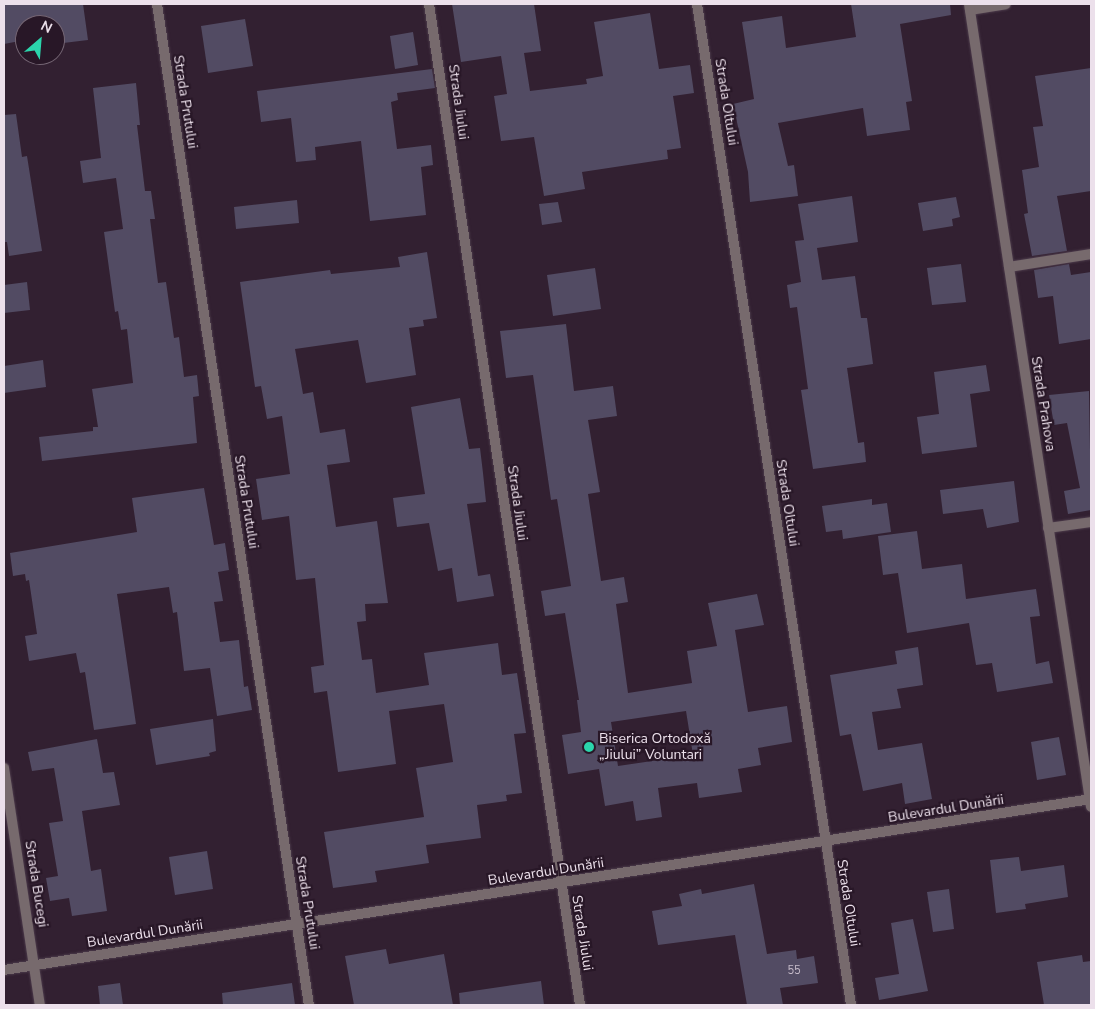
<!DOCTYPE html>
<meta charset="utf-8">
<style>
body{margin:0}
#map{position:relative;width:1095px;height:1009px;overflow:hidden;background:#322031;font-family:"Nunito Sans",sans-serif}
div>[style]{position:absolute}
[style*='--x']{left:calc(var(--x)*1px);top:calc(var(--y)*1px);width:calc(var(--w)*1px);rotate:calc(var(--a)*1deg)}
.building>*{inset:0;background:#524b63}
.roads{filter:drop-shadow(0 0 1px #4c3b4b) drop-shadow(0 0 1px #4c3b4b)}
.minor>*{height:10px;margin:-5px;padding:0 5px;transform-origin:5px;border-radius:5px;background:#776a6d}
.tertiary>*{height:10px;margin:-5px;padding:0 5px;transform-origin:5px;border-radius:5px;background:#776a6d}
.dots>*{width:14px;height:14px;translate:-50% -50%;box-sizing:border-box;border:2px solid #281727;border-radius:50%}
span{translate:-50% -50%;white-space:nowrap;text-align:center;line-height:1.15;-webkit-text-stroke:4.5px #281727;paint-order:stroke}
.number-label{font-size:11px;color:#c6bbc9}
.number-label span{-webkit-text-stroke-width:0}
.street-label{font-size:14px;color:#ece0eb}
.poi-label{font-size:14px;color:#ece0eb}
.left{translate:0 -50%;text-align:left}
.frame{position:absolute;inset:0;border:5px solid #ece0eb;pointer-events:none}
.north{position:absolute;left:15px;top:15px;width:50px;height:50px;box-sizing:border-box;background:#281727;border:1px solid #766775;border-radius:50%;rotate:27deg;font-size:14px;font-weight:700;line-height:20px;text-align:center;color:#ece0eb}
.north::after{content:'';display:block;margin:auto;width:18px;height:22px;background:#2bd5ac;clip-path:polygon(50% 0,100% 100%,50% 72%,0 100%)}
</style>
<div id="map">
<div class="building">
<div style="clip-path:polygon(4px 4px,83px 4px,88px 40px,55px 44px,55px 25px,25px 25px,25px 40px,4px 44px)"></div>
<div style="clip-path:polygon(452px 4px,534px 4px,541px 51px,524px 53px,530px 91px,587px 84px,586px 79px,603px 76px,594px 22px,650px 13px,659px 69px,690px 65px,694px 93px,673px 96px,681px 148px,667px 150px,668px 159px,582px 172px,585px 189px,544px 196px,534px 137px,501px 141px,494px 96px,507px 94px,501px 56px,461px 62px)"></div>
<div style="clip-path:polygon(851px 4px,950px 4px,951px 15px,900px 24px,912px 101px,906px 102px,910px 130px,867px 136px,863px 108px,778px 123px,788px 166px,794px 165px,798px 196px,750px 202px,748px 172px,733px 104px,754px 99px,742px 22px,782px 16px,786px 48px,856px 37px)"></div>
<div style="clip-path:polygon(245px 19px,253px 66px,208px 73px,201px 26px)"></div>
<div style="clip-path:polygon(413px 32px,418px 65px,395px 69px,390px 36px)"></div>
<div style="clip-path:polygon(1091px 68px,1091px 191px,1057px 196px,1067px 251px,1032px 256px,1024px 214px,1028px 213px,1022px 170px,1039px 167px,1033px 127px,1043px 126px,1035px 76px)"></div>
<div style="clip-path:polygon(432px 69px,435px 88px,397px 93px,398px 100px,391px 102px,397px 149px,431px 145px,433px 165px,421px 167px,426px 215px,370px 221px,361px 141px,315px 147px,316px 160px,296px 162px,291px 118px,261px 122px,257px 91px)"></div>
<div style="clip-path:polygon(136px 83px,140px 125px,137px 125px,145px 191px,151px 191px,155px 219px,150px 219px,158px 283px,166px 282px,174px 338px,179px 337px,184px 377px,197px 375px,199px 396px,193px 397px,197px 443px,42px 461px,39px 437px,93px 431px,93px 427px,98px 427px,92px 389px,133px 383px,127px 329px,121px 330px,118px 311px,115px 312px,104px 232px,123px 229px,116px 178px,83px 183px,80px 161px,101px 158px,93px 88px)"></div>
<div style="clip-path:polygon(16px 114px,22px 157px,27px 156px,42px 251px,9px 256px,7px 242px,4px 242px,4px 115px)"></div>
<div style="clip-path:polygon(852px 196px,858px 242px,817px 248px,822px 280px,855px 276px,861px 318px,867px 318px,873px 364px,847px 368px,858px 443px,864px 442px,866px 462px,813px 469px,801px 390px,808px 389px,797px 307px,790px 308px,787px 285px,801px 282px,795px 241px,804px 240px,798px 204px)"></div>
<div style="clip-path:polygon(956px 197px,960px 217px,952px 219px,953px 226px,923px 231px,918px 203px)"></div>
<div style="clip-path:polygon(297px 200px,299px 223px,236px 229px,234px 207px)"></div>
<div style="clip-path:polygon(558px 202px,562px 222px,542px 225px,539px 204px)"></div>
<div style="clip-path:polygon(427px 252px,437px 318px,423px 320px,424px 326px,409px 328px,416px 375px,366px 383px,358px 340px,295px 349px,303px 394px,313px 392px,320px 433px,345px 429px,350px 462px,327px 465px,336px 527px,377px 521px,388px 603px,365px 604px,366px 621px,357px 622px,362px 660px,372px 659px,376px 693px,429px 685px,424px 653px,498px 643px,502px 675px,517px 673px,526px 733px,514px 734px,522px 793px,506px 795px,507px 801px,477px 805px,481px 838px,426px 845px,429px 863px,375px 871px,377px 882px,333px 888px,324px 832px,424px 817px,416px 768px,453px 762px,444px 704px,389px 711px,396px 764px,338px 772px,327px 691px,314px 693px,311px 667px,324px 665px,315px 578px,296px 580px,289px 516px,262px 520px,256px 479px,290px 474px,282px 416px,267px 419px,261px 386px,255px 387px,240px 282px,330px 270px,331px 274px,400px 267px,398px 257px)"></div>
<div style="clip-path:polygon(961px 264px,966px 302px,932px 305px,927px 268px)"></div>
<div style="clip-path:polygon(1069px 264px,1071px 275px,1091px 272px,1091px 339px,1059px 344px,1053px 296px,1038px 298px,1034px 270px)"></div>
<div style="clip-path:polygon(595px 268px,601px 309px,553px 316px,547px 275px)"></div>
<div style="clip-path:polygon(27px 282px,30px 310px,4px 313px,4px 285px)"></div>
<div style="clip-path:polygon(evenodd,566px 324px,574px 391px,613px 386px,617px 416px,588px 420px,600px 492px,588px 494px,601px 581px,624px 577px,628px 602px,616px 604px,628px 693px,692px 683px,687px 651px,717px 646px,708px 603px,757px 594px,764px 625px,735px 630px,748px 712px,787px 706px,792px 742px,758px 748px,761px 765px,738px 769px,742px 792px,699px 798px,697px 783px,658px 788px,662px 817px,636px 821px,633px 801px,605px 806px,599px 769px,568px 774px,562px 735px,581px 732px,577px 700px,579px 700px,565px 613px,545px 616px,541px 591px,571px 586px,557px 499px,551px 500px,533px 375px,506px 378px,500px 331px,566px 324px,686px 711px,693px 755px,618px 766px,611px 722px,686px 711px)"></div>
<div style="clip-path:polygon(43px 360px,46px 387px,4px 393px,4px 366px)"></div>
<div style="clip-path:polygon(986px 365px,990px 391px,970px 394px,977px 447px,922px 454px,917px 417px,939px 414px,934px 372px)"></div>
<div style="clip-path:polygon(1089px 391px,1091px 510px,1068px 514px,1064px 491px,1080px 488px,1067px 423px,1054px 425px,1049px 395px)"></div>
<div style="clip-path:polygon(460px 398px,469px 449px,480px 448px,483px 473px,486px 502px,467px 504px,478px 576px,490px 574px,494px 596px,457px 602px,452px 568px,438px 571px,429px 523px,397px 527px,393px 498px,425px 494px,411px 407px)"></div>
<div style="clip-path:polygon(1014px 481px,1019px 522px,987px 528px,983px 509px,943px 514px,940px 490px)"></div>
<div style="clip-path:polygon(204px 488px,214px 545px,225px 543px,229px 570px,218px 572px,223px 601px,214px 602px,220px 642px,239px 640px,244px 687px,248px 686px,252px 710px,217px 716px,210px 668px,184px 671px,177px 612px,173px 613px,169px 587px,117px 594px,136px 724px,94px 730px,85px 672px,80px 673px,76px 653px,29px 661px,25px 636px,37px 634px,29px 580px,26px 581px,25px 574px,13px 576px,10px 553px,137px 532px,132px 498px)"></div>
<div style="clip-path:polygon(872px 499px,872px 505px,887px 503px,891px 532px,843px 539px,842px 530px,826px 532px,822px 506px)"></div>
<div style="clip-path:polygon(917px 531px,922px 569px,962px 564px,966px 599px,1036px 589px,1040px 616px,1030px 617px,1036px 664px,1049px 661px,1053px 683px,997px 692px,992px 663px,976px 665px,969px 623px,907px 633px,898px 573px,883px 575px,878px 536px)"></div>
<div style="clip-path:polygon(918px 647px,923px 685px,897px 689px,901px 708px,872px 712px,878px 750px,922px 743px,932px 799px,905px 804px,902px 783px,863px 791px,851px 734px,840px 736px,830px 675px,897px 664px,895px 651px)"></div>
<div style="clip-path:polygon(213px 719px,216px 751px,209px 753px,210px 756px,156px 765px,150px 729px)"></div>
<div style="clip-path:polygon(1059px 737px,1066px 775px,1037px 780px,1031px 742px)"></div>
<div style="clip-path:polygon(97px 739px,103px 773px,114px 772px,120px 805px,82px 811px,91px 871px,101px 869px,107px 911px,72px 916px,69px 898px,50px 901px,46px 878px,58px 876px,49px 823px,63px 821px,54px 768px,32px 771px,28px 752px)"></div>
<div style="clip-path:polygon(207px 851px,213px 889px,175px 895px,169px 857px)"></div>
<div style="clip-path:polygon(1019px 857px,1021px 871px,1064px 865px,1068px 897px,1025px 904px,1026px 909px,996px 913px,990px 860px)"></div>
<div style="clip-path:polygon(754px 884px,767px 954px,796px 950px,797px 959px,814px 956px,818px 983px,780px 988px,783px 1005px,747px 1005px,735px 935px,658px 945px,652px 911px,682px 906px,679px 894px,701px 889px,702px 894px)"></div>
<div style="clip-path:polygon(949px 889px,954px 929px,933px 932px,927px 892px)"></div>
<div style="clip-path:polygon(913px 919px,928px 991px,879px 1000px,875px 978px,899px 974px,891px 923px)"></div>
<div style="clip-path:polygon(386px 949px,389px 964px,444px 954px,453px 1005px,354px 1005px,345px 956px)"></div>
<div style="clip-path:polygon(1082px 955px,1083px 962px,1091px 961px,1091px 1005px,1044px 1005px,1037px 962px)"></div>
<div style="clip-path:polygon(541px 981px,544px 1005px,460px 1005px,459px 993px)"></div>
<div style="clip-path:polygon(120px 983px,123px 1005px,100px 1005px,98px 986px)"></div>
<div style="clip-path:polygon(292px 983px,295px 1005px,223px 1005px,222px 993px)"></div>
</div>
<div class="roads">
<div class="minor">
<div style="--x:157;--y:4;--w:1012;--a:81.37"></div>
<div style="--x:429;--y:4;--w:1012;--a:81.42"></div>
<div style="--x:697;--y:4;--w:1013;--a:81.25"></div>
<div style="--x:970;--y:10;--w:36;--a:-9"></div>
<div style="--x:1009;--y:267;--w:83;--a:-9"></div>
<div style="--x:1048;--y:528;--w:43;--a:-7.9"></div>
<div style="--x:4;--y:768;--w:240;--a:81.4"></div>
</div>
<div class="tertiary">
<div style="--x:969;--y:4;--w:812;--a:81.36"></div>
<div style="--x:4;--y:970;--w:1100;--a:-8.94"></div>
</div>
</div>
<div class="dots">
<div style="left:589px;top:747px;background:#2bd5ac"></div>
</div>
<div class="number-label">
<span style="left:794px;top:971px">55</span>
</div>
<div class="street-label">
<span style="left:185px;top:102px;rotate:81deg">Strada Prutului</span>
<span style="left:458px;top:102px;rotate:82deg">Strada Jiului</span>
<span style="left:726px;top:102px;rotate:81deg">Strada Oltului</span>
<span style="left:1043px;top:404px;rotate:81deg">Strada Prahova</span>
<span style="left:246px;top:502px;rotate:81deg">Strada Prutului</span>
<span style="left:517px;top:503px;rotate:82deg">Strada Jiului</span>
<span style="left:787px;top:503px;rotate:81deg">Strada Oltului</span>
<span style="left:946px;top:809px;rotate:-9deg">Bulevardul Dunării</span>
<span style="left:546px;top:872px;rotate:-9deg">Bulevardul Dunării</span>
<span style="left:36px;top:884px;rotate:81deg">Strada Bucegi</span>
<span style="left:307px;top:903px;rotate:81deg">Strada Prutului</span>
<span style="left:848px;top:903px;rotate:81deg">Strada Oltului</span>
<span style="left:582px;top:933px;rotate:81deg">Strada Jiului</span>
<span style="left:145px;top:934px;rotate:-9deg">Bulevardul Dunării</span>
</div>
<div class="poi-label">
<span class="left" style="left:599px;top:747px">Biserica Ortodoxă<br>„Jiului” Voluntari</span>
</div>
<div class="frame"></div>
<div class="north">N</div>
</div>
